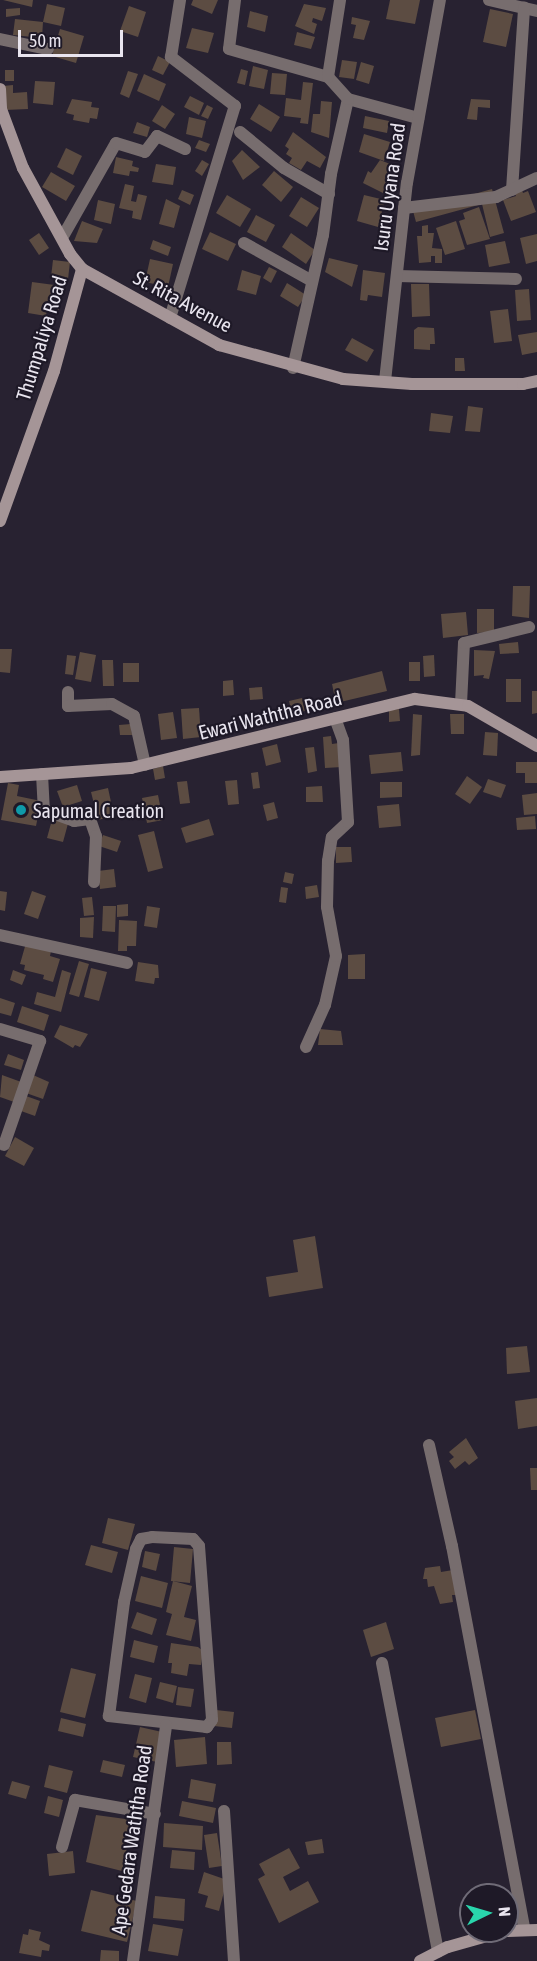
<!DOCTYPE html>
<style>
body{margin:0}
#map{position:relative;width:537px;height:1961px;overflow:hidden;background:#282231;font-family:"Asap Condensed",sans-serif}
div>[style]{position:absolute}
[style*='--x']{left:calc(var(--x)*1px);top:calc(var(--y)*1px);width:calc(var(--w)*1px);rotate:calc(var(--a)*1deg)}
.building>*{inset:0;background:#5c4c42}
.street>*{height:12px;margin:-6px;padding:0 6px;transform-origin:6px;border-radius:6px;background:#776d6e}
.secondary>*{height:12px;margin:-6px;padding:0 6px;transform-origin:6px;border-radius:6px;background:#a59597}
.dots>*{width:16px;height:16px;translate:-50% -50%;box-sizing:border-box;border:3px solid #1e1927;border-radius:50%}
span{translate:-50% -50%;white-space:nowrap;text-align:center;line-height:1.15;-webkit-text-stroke:4.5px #1e1927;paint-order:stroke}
.street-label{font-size:20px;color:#e9e5ef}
.poi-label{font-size:20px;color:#e9e5ef}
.left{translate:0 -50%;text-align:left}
.north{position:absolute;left:459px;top:1883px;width:60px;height:60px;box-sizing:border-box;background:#1e1927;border:2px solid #6f6b77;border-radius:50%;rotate:85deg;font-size:16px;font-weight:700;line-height:24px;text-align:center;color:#e9e5ef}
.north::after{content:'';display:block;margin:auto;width:21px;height:27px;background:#29d5ac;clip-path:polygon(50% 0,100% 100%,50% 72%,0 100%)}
.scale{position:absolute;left:18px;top:30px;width:105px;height:27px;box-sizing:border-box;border:3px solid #e9e5ef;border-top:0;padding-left:8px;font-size:18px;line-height:21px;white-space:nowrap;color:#e9e5ef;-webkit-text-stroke:4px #1e1927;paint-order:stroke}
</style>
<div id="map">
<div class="building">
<div style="clip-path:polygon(3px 0,33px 0,32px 7px)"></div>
<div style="clip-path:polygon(193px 0,218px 0,212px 14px,191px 5px)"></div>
<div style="clip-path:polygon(390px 0,420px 0,415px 24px,386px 19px)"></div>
<div style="clip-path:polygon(47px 4px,65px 8px,61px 26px,43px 22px)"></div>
<div style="clip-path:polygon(304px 4px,326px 8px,322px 21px,313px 18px,312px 22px,317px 24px,314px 34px,295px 26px)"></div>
<div style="clip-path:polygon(129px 6px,146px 12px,138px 37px,120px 31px)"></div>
<div style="clip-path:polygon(20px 8px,20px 15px,6px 17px,6px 9px)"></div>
<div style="clip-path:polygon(490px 9px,513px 14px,506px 47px,483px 42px)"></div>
<div style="clip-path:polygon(250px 11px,268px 16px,265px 32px,247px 27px)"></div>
<div style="clip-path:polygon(352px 17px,370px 21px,364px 40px,353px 38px,356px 25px,351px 24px)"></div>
<div style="clip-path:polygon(15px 19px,43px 22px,42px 38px,13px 35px)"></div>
<div style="clip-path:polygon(192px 28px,214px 33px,208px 53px,186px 48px)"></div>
<div style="clip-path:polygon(60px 29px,84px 36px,76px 63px,52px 56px)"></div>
<div style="clip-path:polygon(297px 32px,315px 37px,311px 49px,294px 45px)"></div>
<div style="clip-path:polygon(158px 56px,170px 62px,163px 75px,152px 70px)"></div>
<div style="clip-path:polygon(342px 60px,357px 62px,354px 79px,339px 77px)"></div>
<div style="clip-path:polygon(361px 62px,374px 66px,369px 84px,356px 80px)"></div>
<div style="clip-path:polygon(253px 66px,268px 70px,264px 89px,249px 86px)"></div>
<div style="clip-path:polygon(241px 69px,248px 71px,245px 85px,237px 83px)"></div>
<div style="clip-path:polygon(5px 70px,14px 70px,14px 81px,5px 81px)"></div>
<div style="clip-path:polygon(128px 71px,138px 74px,129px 98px,120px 94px)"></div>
<div style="clip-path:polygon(272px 73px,287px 74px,285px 95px,270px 94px)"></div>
<div style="clip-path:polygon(144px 74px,166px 84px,159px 101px,137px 91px)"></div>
<div style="clip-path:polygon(35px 81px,55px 82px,53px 105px,33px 103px)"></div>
<div style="clip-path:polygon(303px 82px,313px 83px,308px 124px,300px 123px,301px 118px,284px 116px,286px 98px,301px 100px)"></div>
<div style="clip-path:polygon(13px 85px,13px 93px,27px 92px,28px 109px,5px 110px,3px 86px)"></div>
<div style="clip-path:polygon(190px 96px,204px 103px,199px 115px,184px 107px)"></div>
<div style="clip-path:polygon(72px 99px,92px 102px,91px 107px,99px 108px,97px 119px,90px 118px,89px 123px,73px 120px,74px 115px,66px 113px)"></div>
<div style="clip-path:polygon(471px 99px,490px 100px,490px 108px,478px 107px,477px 120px,467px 119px)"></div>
<div style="clip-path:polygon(321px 101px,332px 102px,329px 138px,311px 132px,313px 114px,320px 114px)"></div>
<div style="clip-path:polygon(259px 104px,280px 117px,271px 132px,250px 119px)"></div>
<div style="clip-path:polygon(162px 105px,175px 114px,165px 129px,152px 121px)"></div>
<div style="clip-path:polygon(207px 105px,213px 108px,208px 119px,201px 116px)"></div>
<div style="clip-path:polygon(365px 116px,389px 121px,387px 133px,363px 128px)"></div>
<div style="clip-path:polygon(189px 117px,206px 121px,202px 138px,186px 134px)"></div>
<div style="clip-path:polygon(137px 122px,150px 127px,147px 137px,133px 133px)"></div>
<div style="clip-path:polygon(293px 132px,326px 157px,320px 168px,307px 161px,301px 170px,289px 163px,292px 158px,286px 154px,289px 149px,285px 146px)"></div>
<div style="clip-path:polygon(364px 134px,390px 142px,384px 161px,359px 152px)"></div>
<div style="clip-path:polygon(199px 140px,210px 144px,206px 152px,195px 148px)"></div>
<div style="clip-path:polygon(66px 148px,82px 156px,73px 175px,57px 167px)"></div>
<div style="clip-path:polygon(242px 150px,260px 167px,243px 180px,232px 161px)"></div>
<div style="clip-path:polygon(116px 157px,133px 161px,132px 166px,139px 168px,138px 172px,130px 171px,129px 176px,113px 173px)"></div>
<div style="clip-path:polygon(202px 160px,209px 164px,202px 176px,195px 171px)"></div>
<div style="clip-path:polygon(380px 160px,395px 166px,390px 176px,398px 179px,395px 187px,389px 185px,385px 194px,363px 183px,368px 171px,371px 173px)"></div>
<div style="clip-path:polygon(156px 164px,176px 167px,173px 185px,152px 182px)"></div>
<div style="clip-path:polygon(274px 171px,293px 187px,281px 202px,262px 185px)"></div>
<div style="clip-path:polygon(51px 172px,75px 186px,66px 201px,42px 187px)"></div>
<div style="clip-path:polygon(125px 184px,134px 186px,131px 201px,136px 202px,138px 194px,147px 196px,141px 220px,132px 218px,133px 211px,119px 208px)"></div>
<div style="clip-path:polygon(520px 185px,523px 193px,528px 191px,536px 212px,511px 221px,503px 200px,516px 196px,513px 188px)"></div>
<div style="clip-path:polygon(492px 189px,504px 233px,490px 237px,482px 204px,416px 222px,413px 211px)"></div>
<div style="clip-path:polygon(182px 190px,194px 195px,190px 205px,178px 199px)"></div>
<div style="clip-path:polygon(227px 195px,251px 209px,240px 227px,216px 213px)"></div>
<div style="clip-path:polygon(364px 195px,385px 200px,378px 227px,357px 221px)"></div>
<div style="clip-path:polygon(301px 197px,319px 208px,307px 227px,289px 216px)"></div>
<div style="clip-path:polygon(166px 199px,180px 206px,174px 228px,159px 224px)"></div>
<div style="clip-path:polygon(98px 200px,115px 204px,111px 224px,94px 220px)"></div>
<div style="clip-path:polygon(479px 207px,490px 239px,467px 245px,459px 221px,465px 219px,463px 213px)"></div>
<div style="clip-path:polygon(256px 215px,275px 225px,266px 242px,247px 232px)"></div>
<div style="clip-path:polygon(82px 221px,103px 229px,97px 243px,74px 241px)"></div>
<div style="clip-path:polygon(456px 221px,465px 249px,445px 255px,436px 228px)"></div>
<div style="clip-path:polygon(428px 225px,428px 233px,434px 233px,432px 248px,442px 249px,442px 263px,435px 263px,435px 256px,431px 256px,431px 262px,419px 263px,417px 236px,422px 236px,422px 226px)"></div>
<div style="clip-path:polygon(210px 232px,236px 244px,228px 261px,202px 249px)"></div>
<div style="clip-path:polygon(39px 233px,49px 248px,39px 255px,29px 240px)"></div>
<div style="clip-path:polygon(291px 233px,315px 250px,306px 264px,282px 247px)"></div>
<div style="clip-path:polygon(537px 234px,537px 261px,526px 264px,520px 238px)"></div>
<div style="clip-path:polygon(153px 240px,171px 247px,168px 256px,150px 249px)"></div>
<div style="clip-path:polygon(505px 241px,510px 263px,489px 267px,485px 245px)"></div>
<div style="clip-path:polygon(329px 258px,358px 265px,352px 287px,325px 272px)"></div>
<div style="clip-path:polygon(150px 259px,173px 264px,168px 287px,145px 282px)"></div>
<div style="clip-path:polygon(53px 260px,70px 262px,68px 279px,51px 277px)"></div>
<div style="clip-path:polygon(269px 267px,277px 271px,271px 283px,263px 278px)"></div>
<div style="clip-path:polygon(242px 270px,261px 276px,256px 295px,237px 290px)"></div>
<div style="clip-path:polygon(363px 270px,385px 273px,382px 297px,368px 295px,367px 301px,360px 300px)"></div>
<div style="clip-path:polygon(32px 282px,62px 286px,59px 310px,47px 309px,46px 316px,28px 313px)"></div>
<div style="clip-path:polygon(287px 283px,306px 295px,298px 307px,280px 296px)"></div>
<div style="clip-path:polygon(411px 284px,429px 284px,430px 316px,412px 317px)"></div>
<div style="clip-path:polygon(529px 289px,531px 320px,517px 321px,515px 290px)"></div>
<div style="clip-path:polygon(508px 309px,512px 341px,494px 343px,490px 311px)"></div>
<div style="clip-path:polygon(418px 327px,434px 328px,435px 344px,430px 344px,430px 350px,414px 349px,414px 330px)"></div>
<div style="clip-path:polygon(537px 332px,537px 352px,522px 355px,518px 335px)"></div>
<div style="clip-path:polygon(352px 338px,374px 350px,367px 362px,345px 350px)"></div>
<div style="clip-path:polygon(455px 358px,464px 358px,465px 371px,455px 371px)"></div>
<div style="clip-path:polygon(468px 406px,483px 408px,480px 432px,465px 431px)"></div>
<div style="clip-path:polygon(431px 413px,453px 416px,450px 433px,429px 431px)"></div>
<div style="clip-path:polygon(513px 586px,530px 586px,529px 618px,512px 616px)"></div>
<div style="clip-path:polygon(477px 609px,494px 609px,494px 632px,477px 633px)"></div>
<div style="clip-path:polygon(466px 612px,468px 635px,443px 638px,441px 614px)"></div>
<div style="clip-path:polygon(518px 642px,519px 653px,500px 654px,499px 644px)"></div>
<div style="clip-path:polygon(0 649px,12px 649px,10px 673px,0 672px)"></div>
<div style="clip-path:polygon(474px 650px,495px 651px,489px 679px,483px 678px,484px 675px,474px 676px)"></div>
<div style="clip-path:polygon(80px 652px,96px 655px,91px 682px,75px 679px)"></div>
<div style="clip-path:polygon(67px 655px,76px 656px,73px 675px,65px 674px)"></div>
<div style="clip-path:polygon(434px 655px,435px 676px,424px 677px,423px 656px)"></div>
<div style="clip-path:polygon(102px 660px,113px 660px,114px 686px,103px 686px)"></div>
<div style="clip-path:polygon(409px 662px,420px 662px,420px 681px,409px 681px)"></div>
<div style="clip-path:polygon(123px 663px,139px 663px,139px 682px,123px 682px)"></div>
<div style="clip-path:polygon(382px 671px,387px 691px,336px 703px,332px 684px)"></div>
<div style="clip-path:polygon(506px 679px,521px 679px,521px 702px,506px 702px)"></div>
<div style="clip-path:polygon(233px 680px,234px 695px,223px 696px,223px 681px)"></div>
<div style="clip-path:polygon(262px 687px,263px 699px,250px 700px,249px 688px)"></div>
<div style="clip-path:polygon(532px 691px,537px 691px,537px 713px,532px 714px)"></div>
<div style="clip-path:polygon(302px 698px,305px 711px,292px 714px,289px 701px)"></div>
<div style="clip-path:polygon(199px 708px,201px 737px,183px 739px,181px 709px)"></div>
<div style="clip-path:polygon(399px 709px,400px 721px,389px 722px,389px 710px)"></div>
<div style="clip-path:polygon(173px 712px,177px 738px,161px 740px,158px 714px)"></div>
<div style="clip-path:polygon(413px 714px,422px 715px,420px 755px,411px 756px)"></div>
<div style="clip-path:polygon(450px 714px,464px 714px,464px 734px,451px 734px)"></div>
<div style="clip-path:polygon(131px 724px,132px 735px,120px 735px,119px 725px)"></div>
<div style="clip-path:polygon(485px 732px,498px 733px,497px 756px,483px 755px)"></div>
<div style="clip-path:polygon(331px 736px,332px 744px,339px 743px,342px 767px,325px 768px,323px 737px)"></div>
<div style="clip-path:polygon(277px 744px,281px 762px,266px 766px,262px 748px)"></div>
<div style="clip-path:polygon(314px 747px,317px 771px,308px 773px,305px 748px)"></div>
<div style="clip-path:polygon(401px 752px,403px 771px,371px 774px,369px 755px)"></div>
<div style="clip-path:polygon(516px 762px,537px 762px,537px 783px,525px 783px,525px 773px,516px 773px)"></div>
<div style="clip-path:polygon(163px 766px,165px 778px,155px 780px,153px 769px)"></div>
<div style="clip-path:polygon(258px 772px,260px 788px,253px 789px,251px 773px)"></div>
<div style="clip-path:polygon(467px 776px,482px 787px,470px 804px,455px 794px)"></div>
<div style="clip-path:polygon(488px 779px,506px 785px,501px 798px,483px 792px)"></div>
<div style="clip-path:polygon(237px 780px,239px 804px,228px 805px,225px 781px)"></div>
<div style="clip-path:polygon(187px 781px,190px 803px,180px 804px,177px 782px)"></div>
<div style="clip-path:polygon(380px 782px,402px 782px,402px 797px,380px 798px)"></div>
<div style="clip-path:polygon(8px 783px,19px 785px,17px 796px,41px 801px,36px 826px,1px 820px)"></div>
<div style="clip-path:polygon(77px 785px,82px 801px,63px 807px,57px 791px)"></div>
<div style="clip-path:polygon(322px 786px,323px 802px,306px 802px,306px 787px)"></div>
<div style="clip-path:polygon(108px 788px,114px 816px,98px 820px,91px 792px)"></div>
<div style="clip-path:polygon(537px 793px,537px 814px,524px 815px,522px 795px)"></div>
<div style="clip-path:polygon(158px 795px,163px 820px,147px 823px,142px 798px)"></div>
<div style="clip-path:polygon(274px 802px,278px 818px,267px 821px,263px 805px)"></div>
<div style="clip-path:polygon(399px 804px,401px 826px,379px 828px,377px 806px)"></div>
<div style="clip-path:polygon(53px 816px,69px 820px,63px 842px,47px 838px)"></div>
<div style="clip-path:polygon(535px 816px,536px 829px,517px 830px,516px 818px)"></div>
<div style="clip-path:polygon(209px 819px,214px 835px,186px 843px,181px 828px)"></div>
<div style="clip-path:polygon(154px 831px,163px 868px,148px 872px,138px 835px)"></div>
<div style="clip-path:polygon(103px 835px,121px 841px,117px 852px,99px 846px)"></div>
<div style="clip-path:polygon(336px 847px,351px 847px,352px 862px,336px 863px)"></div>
<div style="clip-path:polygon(114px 869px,116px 887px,100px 889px,98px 871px)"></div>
<div style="clip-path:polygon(285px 872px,294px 874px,292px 884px,283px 882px)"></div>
<div style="clip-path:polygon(317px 885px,319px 897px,306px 899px,305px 887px)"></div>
<div style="clip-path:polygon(281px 887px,288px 888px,286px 903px,279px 902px)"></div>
<div style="clip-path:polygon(0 891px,7px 892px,5px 911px,0 910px)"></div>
<div style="clip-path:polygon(32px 891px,46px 896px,38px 919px,24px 914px)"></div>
<div style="clip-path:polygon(92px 897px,94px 915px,84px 916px,82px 898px)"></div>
<div style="clip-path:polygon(128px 904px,128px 916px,117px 917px,117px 905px)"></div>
<div style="clip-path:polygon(103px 906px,116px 906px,115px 932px,102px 931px)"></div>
<div style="clip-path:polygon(147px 906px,160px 908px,157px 928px,144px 926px)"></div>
<div style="clip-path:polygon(94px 917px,93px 938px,80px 937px,80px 918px)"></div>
<div style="clip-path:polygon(119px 920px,137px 921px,136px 946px,127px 946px,127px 951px,118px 951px)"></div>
<div style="clip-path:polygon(26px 943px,51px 951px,50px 956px,60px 959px,53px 982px,43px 979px,44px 975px,24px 970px,25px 965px,20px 964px)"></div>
<div style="clip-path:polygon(365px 954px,365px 979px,348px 979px,348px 955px)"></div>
<div style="clip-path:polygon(79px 961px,89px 964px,79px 997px,69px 994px)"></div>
<div style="clip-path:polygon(138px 962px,158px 965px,159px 978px,155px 978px,154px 984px,135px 981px)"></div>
<div style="clip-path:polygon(91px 968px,107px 972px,99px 1001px,84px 997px)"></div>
<div style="clip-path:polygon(13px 970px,26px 975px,22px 985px,10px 980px)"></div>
<div style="clip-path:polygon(62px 970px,71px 973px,61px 1012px,34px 1004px,37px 992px,55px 997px)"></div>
<div style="clip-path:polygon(0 998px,15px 1003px,11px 1016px,0 1013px)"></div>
<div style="clip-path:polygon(22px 1006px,49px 1015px,44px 1031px,17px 1022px)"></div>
<div style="clip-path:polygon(60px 1025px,88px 1034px,80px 1047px,75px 1045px,73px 1048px,54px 1037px)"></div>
<div style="clip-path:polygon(320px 1029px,341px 1031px,343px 1045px,318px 1045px)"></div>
<div style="clip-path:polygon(8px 1054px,24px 1060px,21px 1070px,4px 1065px)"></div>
<div style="clip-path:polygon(2px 1075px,24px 1083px,17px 1103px,0 1097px)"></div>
<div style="clip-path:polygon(33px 1075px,49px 1082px,43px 1099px,26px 1093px)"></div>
<div style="clip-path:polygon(26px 1096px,40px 1101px,35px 1116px,21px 1111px)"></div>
<div style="clip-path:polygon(15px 1137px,34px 1148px,24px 1166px,5px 1156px)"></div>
<div style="clip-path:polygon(315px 1236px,323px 1288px,269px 1297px,266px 1277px,298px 1272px,293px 1240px)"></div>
<div style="clip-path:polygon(527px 1346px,530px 1372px,507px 1374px,506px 1348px)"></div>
<div style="clip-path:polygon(537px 1398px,537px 1426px,518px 1429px,515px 1401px)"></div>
<div style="clip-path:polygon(466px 1438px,478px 1458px,469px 1465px,465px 1461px,455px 1469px,449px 1461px,454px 1457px,449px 1452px)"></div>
<div style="clip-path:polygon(530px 1468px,537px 1468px,537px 1490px,531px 1490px)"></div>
<div style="clip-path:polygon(108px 1518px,135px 1524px,128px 1550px,102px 1543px)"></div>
<div style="clip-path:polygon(91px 1545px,118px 1552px,112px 1573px,85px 1565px)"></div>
<div style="clip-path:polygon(174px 1547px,193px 1549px,190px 1583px,171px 1581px)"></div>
<div style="clip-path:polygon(145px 1551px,160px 1554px,156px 1571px,142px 1567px)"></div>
<div style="clip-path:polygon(440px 1566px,441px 1572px,453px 1570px,457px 1595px,452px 1595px,453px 1602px,440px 1604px,434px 1586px,428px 1587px,427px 1579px,423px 1579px,425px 1568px)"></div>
<div style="clip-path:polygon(141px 1576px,168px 1583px,162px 1608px,135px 1601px)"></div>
<div style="clip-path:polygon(173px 1581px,192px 1586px,184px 1617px,196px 1620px,191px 1641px,166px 1635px,172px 1614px,166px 1612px)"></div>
<div style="clip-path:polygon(137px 1612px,157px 1619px,152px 1635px,131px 1628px)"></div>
<div style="clip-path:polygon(386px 1622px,394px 1649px,371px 1657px,363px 1630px)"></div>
<div style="clip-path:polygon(134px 1640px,158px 1646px,154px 1663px,130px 1657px)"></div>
<div style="clip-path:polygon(171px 1643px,198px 1647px,203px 1651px,201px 1665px,189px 1664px,187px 1676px,171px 1673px,172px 1663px,168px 1663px)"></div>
<div style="clip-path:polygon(71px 1668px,96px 1674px,85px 1718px,60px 1712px)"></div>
<div style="clip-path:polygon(135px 1674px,152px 1678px,146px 1703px,129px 1698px)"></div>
<div style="clip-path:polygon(160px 1682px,177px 1686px,173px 1703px,156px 1698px)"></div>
<div style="clip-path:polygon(178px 1687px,194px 1689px,191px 1707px,176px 1705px)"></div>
<div style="clip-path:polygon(216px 1710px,234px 1712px,232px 1728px,214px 1726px)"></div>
<div style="clip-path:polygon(475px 1710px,481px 1739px,441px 1747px,435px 1718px)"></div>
<div style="clip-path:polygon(61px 1718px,86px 1724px,83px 1737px,58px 1731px)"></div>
<div style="clip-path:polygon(140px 1727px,162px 1732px,157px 1762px,133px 1757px)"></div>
<div style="clip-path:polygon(205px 1737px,207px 1764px,176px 1767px,174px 1740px)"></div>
<div style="clip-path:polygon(217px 1742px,231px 1742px,232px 1764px,217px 1765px)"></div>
<div style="clip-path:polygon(103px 1760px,125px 1765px,122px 1777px,100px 1772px)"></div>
<div style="clip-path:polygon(49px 1765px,73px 1771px,67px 1793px,44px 1787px)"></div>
<div style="clip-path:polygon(191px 1779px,216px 1784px,213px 1802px,188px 1798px)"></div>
<div style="clip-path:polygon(12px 1781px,30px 1786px,26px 1799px,8px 1794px)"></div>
<div style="clip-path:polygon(48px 1796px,63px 1800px,59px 1817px,44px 1813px)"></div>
<div style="clip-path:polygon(182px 1801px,216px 1808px,213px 1823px,179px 1816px)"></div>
<div style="clip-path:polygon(96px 1815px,133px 1820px,122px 1871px,86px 1862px)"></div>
<div style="clip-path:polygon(164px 1823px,203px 1826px,202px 1850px,163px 1847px)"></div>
<div style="clip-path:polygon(217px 1833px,222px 1866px,209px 1868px,204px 1835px)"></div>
<div style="clip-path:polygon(322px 1839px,324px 1853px,308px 1855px,305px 1842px)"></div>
<div style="clip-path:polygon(289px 1848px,300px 1868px,283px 1877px,290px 1891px,308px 1881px,319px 1902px,279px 1923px,258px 1879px,265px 1875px,259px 1864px)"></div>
<div style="clip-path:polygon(172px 1850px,195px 1852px,194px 1870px,170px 1868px)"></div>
<div style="clip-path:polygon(73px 1851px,75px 1873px,49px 1876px,47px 1854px)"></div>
<div style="clip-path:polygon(204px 1872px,227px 1880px,219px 1911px,205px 1907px,208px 1896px,198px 1893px)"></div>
<div style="clip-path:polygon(91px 1890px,137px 1901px,127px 1942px,81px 1931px)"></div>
<div style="clip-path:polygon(155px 1896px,185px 1899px,184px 1921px,153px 1918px)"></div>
<div style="clip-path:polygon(153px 1924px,183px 1929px,178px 1956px,148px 1951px)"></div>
<div style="clip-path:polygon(29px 1929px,41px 1932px,39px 1940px,50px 1945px,49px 1951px,42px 1950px,41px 1957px,19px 1953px,23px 1934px,28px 1935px)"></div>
<div style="clip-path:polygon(101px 1950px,119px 1951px,119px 1961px,100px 1961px)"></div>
</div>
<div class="street">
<div style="--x:235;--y:0;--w:49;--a:97"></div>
<div style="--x:229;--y:49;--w:103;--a:15.8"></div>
<div style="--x:489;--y:0;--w:49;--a:12.9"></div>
<div style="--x:0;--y:39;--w:49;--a:11.8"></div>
<div style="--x:348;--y:99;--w:73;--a:15.2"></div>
<div style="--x:240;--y:132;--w:57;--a:39.3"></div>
<div style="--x:284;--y:168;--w:52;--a:30"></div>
<div style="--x:512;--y:190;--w:183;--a:-86.2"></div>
<div style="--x:404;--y:208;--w:93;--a:-6.8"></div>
<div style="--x:496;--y:197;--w:45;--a:-24.9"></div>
<div style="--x:62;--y:238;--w:109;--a:-60.4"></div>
<div style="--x:116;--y:143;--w:30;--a:17"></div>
<div style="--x:145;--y:152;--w:20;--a:-53"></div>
<div style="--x:157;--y:136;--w:31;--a:25"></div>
<div style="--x:244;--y:243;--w:78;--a:29.2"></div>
<div style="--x:397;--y:276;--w:119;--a:1.4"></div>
<div style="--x:170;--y:318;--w:222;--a:-73"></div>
<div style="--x:235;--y:106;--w:81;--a:-142.6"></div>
<div style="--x:171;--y:57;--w:58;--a:-81"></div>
<div style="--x:293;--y:368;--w:136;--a:-77.3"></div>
<div style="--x:323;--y:235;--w:62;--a:-82.5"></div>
<div style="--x:331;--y:174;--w:77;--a:-77.2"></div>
<div style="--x:348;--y:99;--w:30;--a:-132"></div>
<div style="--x:328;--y:77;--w:78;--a:-81.1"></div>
<div style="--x:385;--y:381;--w:199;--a:-83.7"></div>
<div style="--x:407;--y:183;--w:186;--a:-79.8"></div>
<div style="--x:68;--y:692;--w:14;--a:90"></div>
<div style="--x:68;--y:706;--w:44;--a:-2.6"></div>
<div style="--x:112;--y:704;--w:25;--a:29"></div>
<div style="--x:134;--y:716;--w:50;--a:77.3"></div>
<div style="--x:461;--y:704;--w:61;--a:-87.2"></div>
<div style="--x:464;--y:643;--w:67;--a:-13.8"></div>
<div style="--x:42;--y:774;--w:36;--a:87"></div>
<div style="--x:44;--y:810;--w:32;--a:20"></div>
<div style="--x:74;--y:821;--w:16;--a:-7"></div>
<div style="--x:90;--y:819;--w:18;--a:71"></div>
<div style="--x:96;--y:836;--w:46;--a:92.5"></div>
<div style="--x:0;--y:935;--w:130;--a:12.4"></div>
<div style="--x:0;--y:1029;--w:42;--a:16.7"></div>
<div style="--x:40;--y:1041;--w:110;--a:109.1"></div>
<div style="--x:306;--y:1047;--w:46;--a:-65.7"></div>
<div style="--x:325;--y:1005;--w:50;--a:-77.3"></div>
<div style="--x:336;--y:956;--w:50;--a:-100.4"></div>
<div style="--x:327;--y:907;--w:46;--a:-88.8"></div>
<div style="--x:328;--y:861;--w:24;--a:-81"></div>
<div style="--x:332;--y:837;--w:22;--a:-43"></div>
<div style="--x:348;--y:822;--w:82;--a:-93.5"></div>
<div style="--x:343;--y:740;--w:23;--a:-110"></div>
<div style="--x:429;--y:1445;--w:104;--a:77.2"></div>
<div style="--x:452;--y:1546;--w:389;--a:79.3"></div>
<div style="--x:152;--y:1537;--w:41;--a:2.8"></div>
<div style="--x:193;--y:1539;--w:9;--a:49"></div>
<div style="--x:199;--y:1546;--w:174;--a:85.7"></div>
<div style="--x:212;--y:1720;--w:9;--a:126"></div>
<div style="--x:207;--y:1727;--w:99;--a:-173.6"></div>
<div style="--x:109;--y:1716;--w:115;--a:-82.5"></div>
<div style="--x:124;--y:1602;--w:54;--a:-77.2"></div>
<div style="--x:136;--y:1549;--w:11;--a:-63"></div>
<div style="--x:141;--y:1539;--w:11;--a:-10"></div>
<div style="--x:382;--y:1663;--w:294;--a:79"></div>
<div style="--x:224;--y:1811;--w:150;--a:86.2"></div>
<div style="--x:62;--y:1847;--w:49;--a:-74.5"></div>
<div style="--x:75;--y:1800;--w:81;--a:9.9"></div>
<div style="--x:133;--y:1961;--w:238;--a:-82"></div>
</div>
<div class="secondary">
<div style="--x:0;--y:89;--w:20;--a:87"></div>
<div style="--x:1;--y:109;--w:63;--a:69.6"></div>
<div style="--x:23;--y:168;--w:98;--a:61.3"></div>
<div style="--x:70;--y:254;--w:19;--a:51"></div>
<div style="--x:82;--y:269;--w:157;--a:29"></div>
<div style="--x:219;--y:345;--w:129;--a:15.3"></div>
<div style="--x:343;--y:379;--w:69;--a:4.1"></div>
<div style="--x:412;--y:384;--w:111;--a:0"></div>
<div style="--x:523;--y:384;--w:14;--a:-12"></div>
<div style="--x:0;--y:521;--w:159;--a:-70.2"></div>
<div style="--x:54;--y:371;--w:106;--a:-74.6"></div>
<div style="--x:0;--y:777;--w:131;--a:-3.9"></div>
<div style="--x:131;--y:768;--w:292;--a:-13.7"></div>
<div style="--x:415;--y:699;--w:53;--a:7.5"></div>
<div style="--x:468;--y:706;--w:80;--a:30.1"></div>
<div style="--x:507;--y:1931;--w:30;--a:-2"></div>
<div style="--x:420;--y:1961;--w:31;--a:-27"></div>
<div style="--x:448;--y:1947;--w:58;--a:-15.9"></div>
</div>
<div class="dots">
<div style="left:21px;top:810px;background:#0f9aa8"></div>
</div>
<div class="street-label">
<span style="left:389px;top:187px;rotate:-82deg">Isuru Uyana Road</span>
<span style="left:183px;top:301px;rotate:28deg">St. Rita Avenue</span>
<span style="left:41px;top:338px;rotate:-73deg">Thumpaliya Road</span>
<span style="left:270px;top:715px;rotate:-14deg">Ewari Waththa Road</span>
<span style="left:131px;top:1840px;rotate:-82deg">Ape Gedara Waththa Road</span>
</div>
<div class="poi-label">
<span class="left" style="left:33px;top:810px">Sapumal Creation</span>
</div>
<div class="north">N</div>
<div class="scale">50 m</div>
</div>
